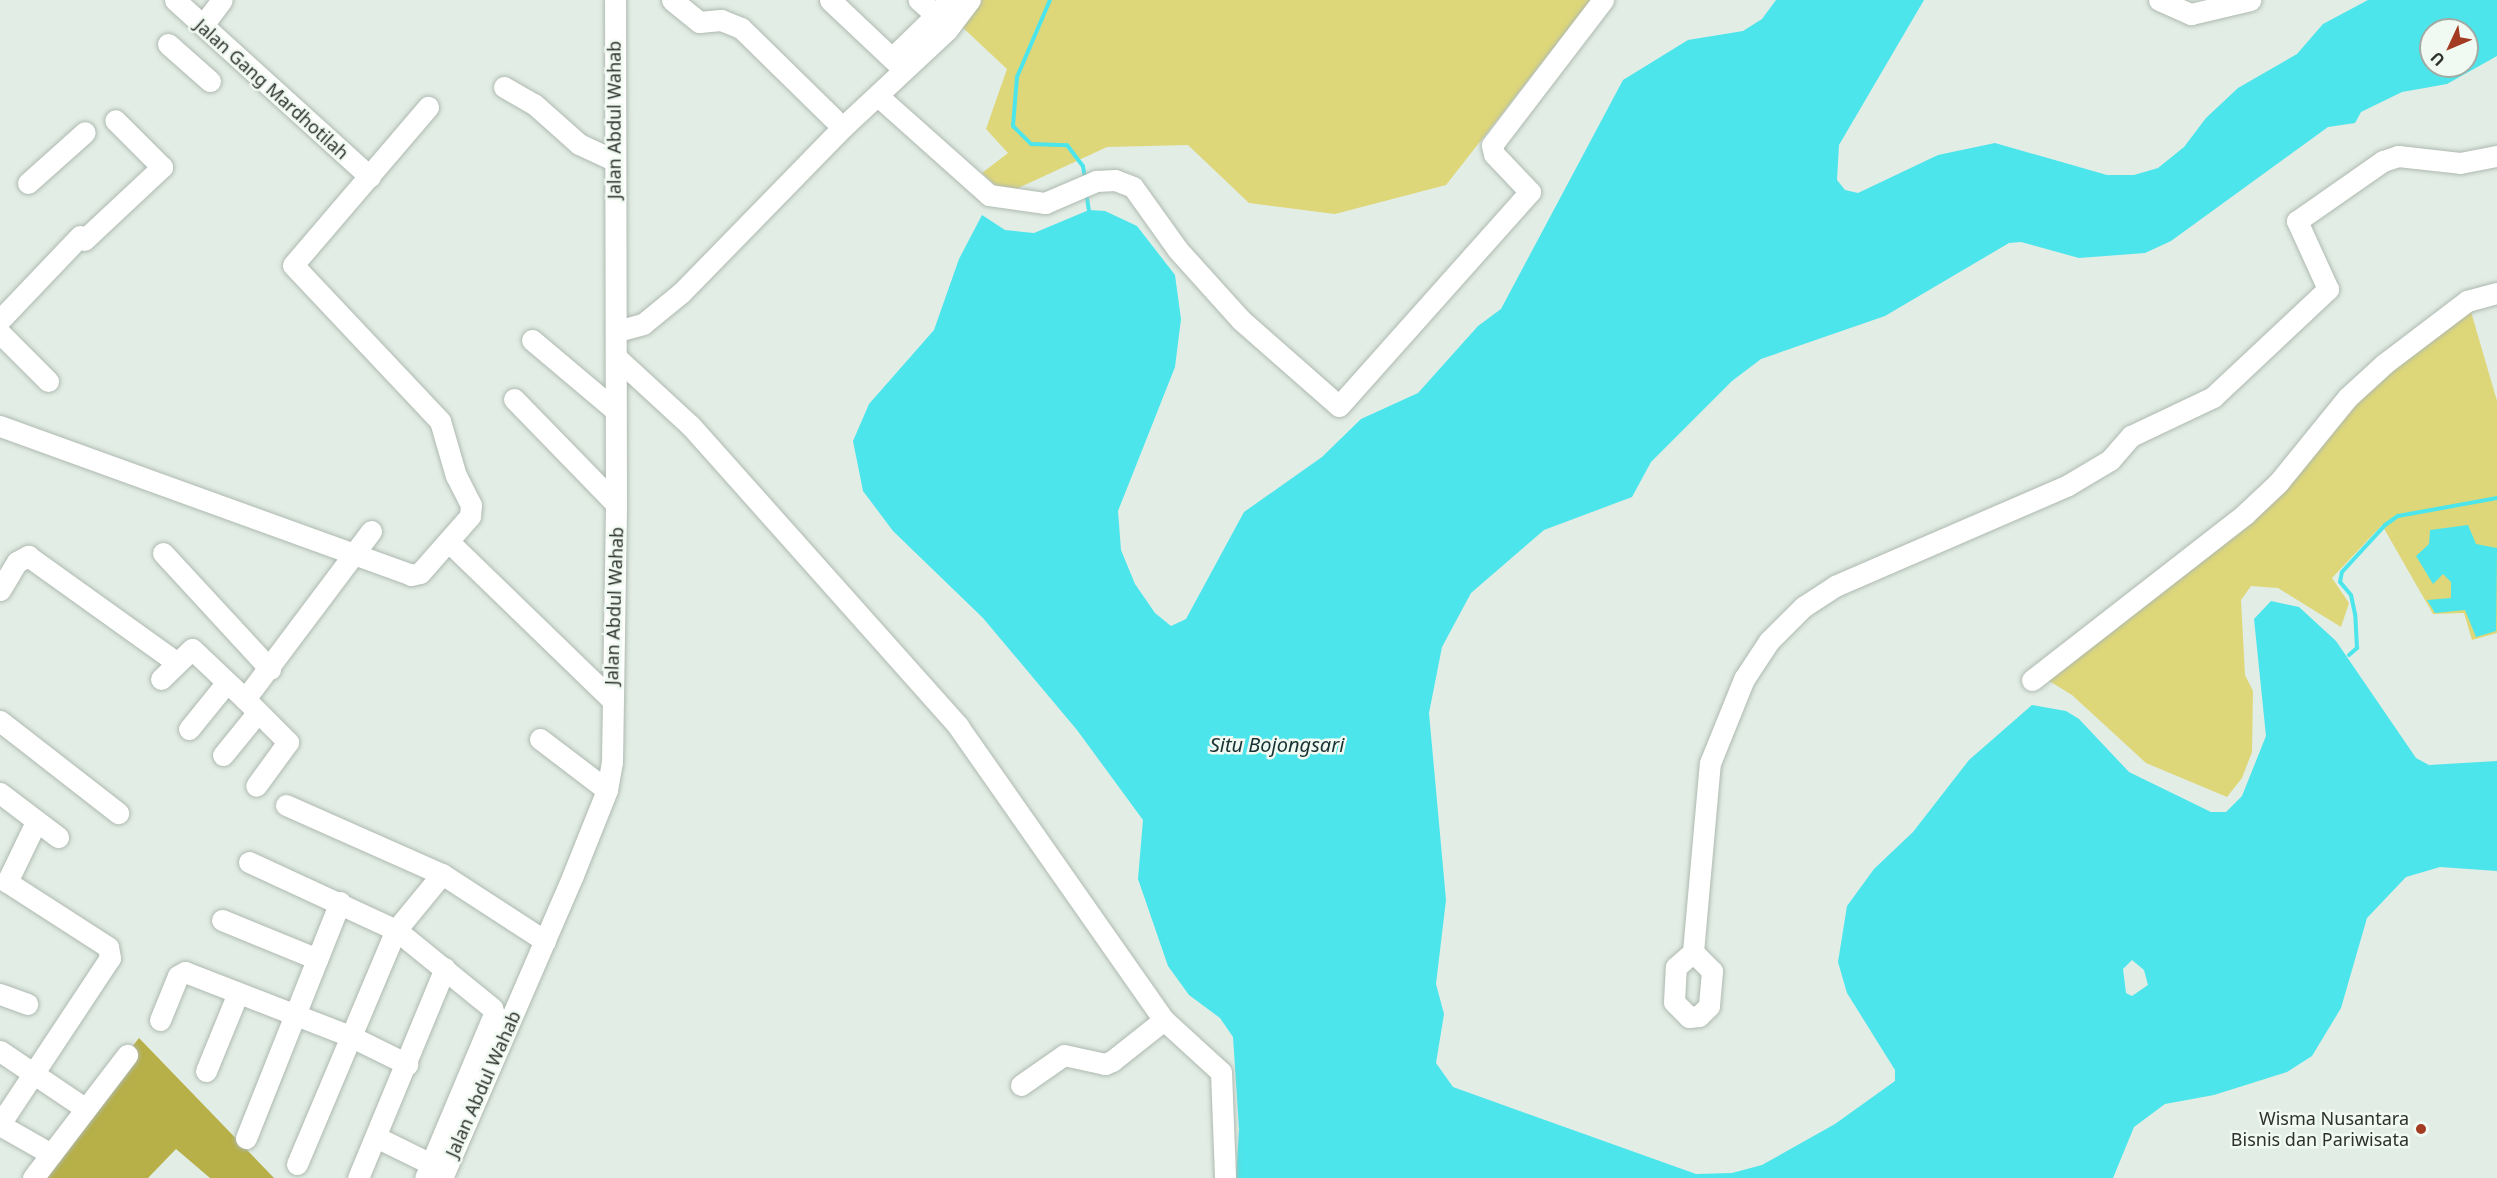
<!DOCTYPE html>
<style>
body{margin:0}
#map{position:relative;width:2497px;height:1178px;overflow:hidden;background:#e2ede5;font-family:"Noto Sans",sans-serif}
div>[style]{position:absolute}
[style*='--x']{left:calc(var(--x)*1px);top:calc(var(--y)*1px);width:calc(var(--w)*1px);rotate:calc(var(--a)*1deg)}
.green>*{inset:0;background:#ded779}
.forest>*{inset:0;background:#b7af47}
.water>*{inset:0;background:#4ce5eb}
.stream>*{height:4px;margin:-2px;padding:0 2px;transform-origin:2px;border-radius:2px;background:#4ce5eb}
.roads{filter:drop-shadow(0 0 2px #aeb9b0) drop-shadow(0 0 2px #aeb9b0)}
.minor>*{height:21px;margin:-10.5px;padding:0 10.5px;transform-origin:10.5px;border-radius:10.5px;background:#fff}
.dots>*{width:16px;height:16px;translate:-50% -50%;box-sizing:border-box;border:3px solid #f0faf2;border-radius:50%}
span{translate:-50% -50%;white-space:nowrap;text-align:center;line-height:1.15;-webkit-text-stroke:5px #f0faf2;paint-order:stroke}
.street-label{font-size:18px;color:#2d312e}
.poi-label{font-size:18px;color:#2d312e}
.right{translate:-100% -50%;text-align:right}
.water-label{font-size:20px;color:#193334;font-style:italic}
.north{position:absolute;left:2419px;top:18px;width:60px;height:60px;box-sizing:border-box;background:#f0faf2;border:2px solid #a2aaa4;border-radius:50%;rotate:226deg;font-size:16px;font-weight:700;line-height:24px;text-align:center;color:#2d312e}
.north::after{content:'';display:block;margin:auto;width:21px;height:27px;background:#a33a22;clip-path:polygon(50% 0,100% 100%,50% 72%,0 100%)}
</style>
<div id="map">
<div class="green">
<div style="clip-path:polygon(982px 0,1591px 0,1446px 185px,1335px 214px,1249px 203px,1188px 145px,1107px 147px,1005px 194px,982px 173px,1008px 153px,986px 129px,1007px 69px,960px 25px)"></div>
<div style="clip-path:polygon(2469px 305px,2497px 401px,2497px 633px,2472px 640px,2464px 613px,2433px 614px,2382px 525px,2332px 578px,2349px 603px,2341px 627px,2278px 588px,2251px 586px,2241px 600px,2245px 675px,2253px 691px,2252px 752px,2242px 778px,2227px 797px,2146px 763px,2072px 695px,2046px 679px,2200px 561px,2353px 400px)"></div>
</div>
<div class="forest">
<div style="clip-path:polygon(139px 1038px,274px 1178px,210px 1178px,176px 1149px,148px 1178px,29px 1178px)"></div>
</div>
<div class="water">
<div style="clip-path:polygon(evenodd,1776px 0,1924px 0,1839px 145px,1837px 180px,1845px 190px,1858px 193px,1938px 155px,1995px 143px,2107px 175px,2134px 175px,2158px 168px,2184px 147px,2206px 118px,2238px 88px,2297px 54px,2323px 24px,2368px 0,2497px 0,2497px 56px,2447px 84px,2402px 92px,2361px 112px,2355px 123px,2328px 127px,2171px 241px,2145px 253px,2079px 258px,2021px 242px,2009px 243px,1885px 316px,1761px 359px,1732px 381px,1651px 462px,1632px 497px,1544px 530px,1471px 593px,1442px 647px,1429px 713px,1446px 900px,1436px 984px,1444px 1014px,1436px 1063px,1453px 1087px,1696px 1174px,1732px 1173px,1762px 1165px,1835px 1124px,1895px 1081px,1895px 1070px,1847px 993px,1838px 962px,1847px 906px,1874px 869px,1913px 832px,1969px 760px,2032px 705px,2066px 711px,2079px 719px,2129px 772px,2211px 812px,2226px 812px,2242px 796px,2266px 736px,2254px 619px,2271px 601px,2299px 607px,2336px 641px,2416px 758px,2429px 765px,2497px 761px,2497px 871px,2440px 867px,2406px 877px,2367px 918px,2341px 1008px,2312px 1056px,2287px 1072px,2214px 1095px,2165px 1104px,2134px 1127px,2113px 1178px,1236px 1178px,1239px 1129px,1233px 1037px,1220px 1018px,1189px 995px,1168px 966px,1138px 879px,1143px 820px,1077px 730px,983px 618px,893px 531px,863px 491px,853px 441px,869px 404px,934px 330px,959px 259px,982px 215px,1005px 230px,1034px 233px,1089px 210px,1105px 211px,1137px 226px,1175px 275px,1181px 319px,1175px 367px,1118px 511px,1121px 550px,1135px 584px,1155px 613px,1171px 626px,1186px 619px,1244px 512px,1322px 457px,1361px 419px,1418px 393px,1478px 326px,1501px 309px,1623px 80px,1688px 40px,1743px 31px,1762px 19px,1776px 0,2431px 30px,2467px 30px,2467px 66px,2431px 66px,2431px 30px,1776px 0,2132px 960px,2144px 970px,2148px 985px,2132px 996px,2126px 993px,2123px 969px,2132px 960px)"></div>
<div style="clip-path:polygon(2468px 525px,2476px 544px,2497px 548px,2496px 631px,2476px 637px,2465px 610px,2435px 613px,2427px 600px,2451px 598px,2451px 582px,2443px 574px,2433px 584px,2416px 556px,2429px 544px,2430px 530px)"></div>
</div>
<div class="stream">
<div style="--x:1050;--y:0;--w:84;--a:113.2"></div>
<div style="--x:1017;--y:77;--w:49;--a:94.7"></div>
<div style="--x:1013;--y:126;--w:25;--a:45"></div>
<div style="--x:1031;--y:144;--w:36;--a:2"></div>
<div style="--x:1067;--y:145;--w:26;--a:53"></div>
<div style="--x:1083;--y:166;--w:13;--a:81"></div>
<div style="--x:1086;--y:192;--w:18;--a:81"></div>
<div style="--x:2349;--y:655;--w:11;--a:-41"></div>
<div style="--x:2357;--y:648;--w:34;--a:-93"></div>
<div style="--x:2355;--y:614;--w:19;--a:-102"></div>
<div style="--x:2351;--y:595;--w:17;--a:-130"></div>
<div style="--x:2340;--y:582;--w:10;--a:-79"></div>
<div style="--x:2342;--y:572;--w:64;--a:-47.5"></div>
<div style="--x:2385;--y:525;--w:16;--a:-35"></div>
<div style="--x:2398;--y:516;--w:101;--a:-10.3"></div>
</div>
<div class="roads">
<div class="minor">
<div style="--x:175;--y:0;--w:263;--a:42.2"></div>
<div style="--x:672;--y:0;--w:35;--a:39"></div>
<div style="--x:699;--y:22;--w:22;--a:-5"></div>
<div style="--x:721;--y:20;--w:22;--a:22"></div>
<div style="--x:741;--y:28;--w:130;--a:44.4"></div>
<div style="--x:830;--y:0;--w:100;--a:43.4"></div>
<div style="--x:2159;--y:0;--w:35;--a:24"></div>
<div style="--x:2191;--y:14;--w:61;--a:-13.3"></div>
<div style="--x:936;--y:15;--w:20;--a:-49"></div>
<div style="--x:203;--y:25;--w:31;--a:-53"></div>
<div style="--x:168;--y:44;--w:56;--a:41.4"></div>
<div style="--x:892;--y:58;--w:62;--a:-44.3"></div>
<div style="--x:936;--y:15;--w:23;--a:-139"></div>
<div style="--x:504;--y:87;--w:34;--a:30"></div>
<div style="--x:534;--y:104;--w:60;--a:41.6"></div>
<div style="--x:579;--y:144;--w:38;--a:25"></div>
<div style="--x:878;--y:96;--w:149;--a:41.7"></div>
<div style="--x:989;--y:195;--w:57;--a:8.1"></div>
<div style="--x:1045;--y:203;--w:56;--a:-23.3"></div>
<div style="--x:1096;--y:181;--w:19;--a:-3"></div>
<div style="--x:1115;--y:180;--w:19;--a:21"></div>
<div style="--x:1133;--y:187;--w:77;--a:54.5"></div>
<div style="--x:1178;--y:250;--w:94;--a:48"></div>
<div style="--x:1241;--y:320;--w:130;--a:41.3"></div>
<div style="--x:1339;--y:406;--w:287;--a:-48.3"></div>
<div style="--x:1530;--y:192;--w:52;--a:-133.5"></div>
<div style="--x:1494;--y:154;--w:9;--a:-103"></div>
<div style="--x:1492;--y:145;--w:183;--a:-52.6"></div>
<div style="--x:28;--y:183;--w:76;--a:-41.8"></div>
<div style="--x:84;--y:240;--w:107;--a:-43.1"></div>
<div style="--x:162;--y:167;--w:66;--a:-135"></div>
<div style="--x:0;--y:320;--w:116;--a:-46.4"></div>
<div style="--x:617;--y:331;--w:27;--a:-15"></div>
<div style="--x:643;--y:324;--w:50;--a:-39.4"></div>
<div style="--x:682;--y:292;--w:231;--a:-45.7"></div>
<div style="--x:843;--y:127;--w:142;--a:-43"></div>
<div style="--x:947;--y:30;--w:38;--a:-53"></div>
<div style="--x:0;--y:333;--w:68;--a:45"></div>
<div style="--x:532;--y:340;--w:109;--a:40.1"></div>
<div style="--x:617;--y:358;--w:100;--a:42.6"></div>
<div style="--x:691;--y:426;--w:402;--a:48.3"></div>
<div style="--x:958;--y:726;--w:359;--a:55"></div>
<div style="--x:1164;--y:1020;--w:77;--a:42.4"></div>
<div style="--x:1221;--y:1072;--w:106;--a:87.8"></div>
<div style="--x:514;--y:399;--w:146;--a:45.8"></div>
<div style="--x:0;--y:426;--w:437;--a:19.9"></div>
<div style="--x:411;--y:575;--w:9;--a:-13"></div>
<div style="--x:420;--y:573;--w:76;--a:-48.7"></div>
<div style="--x:470;--y:516;--w:11;--a:-85"></div>
<div style="--x:471;--y:505;--w:33;--a:-117"></div>
<div style="--x:456;--y:476;--w:57;--a:-106.2"></div>
<div style="--x:440;--y:421;--w:214;--a:-133.3"></div>
<div style="--x:293;--y:265;--w:208;--a:-49.5"></div>
<div style="--x:449;--y:542;--w:226;--a:44.1"></div>
<div style="--x:163;--y:553;--w:158;--a:47.3"></div>
<div style="--x:0;--y:590;--w:33;--a:-59"></div>
<div style="--x:17;--y:562;--w:13;--a:-29"></div>
<div style="--x:28;--y:556;--w:182;--a:35.6"></div>
<div style="--x:161;--y:679;--w:43;--a:-44.1"></div>
<div style="--x:192;--y:649;--w:73;--a:43.3"></div>
<div style="--x:245;--y:699;--w:210;--a:-53.1"></div>
<div style="--x:2032;--y:680;--w:270;--a:-37.9"></div>
<div style="--x:2245;--y:514;--w:45;--a:-43.2"></div>
<div style="--x:2278;--y:483;--w:111;--a:-50.9"></div>
<div style="--x:2348;--y:397;--w:49;--a:-42.5"></div>
<div style="--x:2384;--y:364;--w:104;--a:-37.2"></div>
<div style="--x:2467;--y:301;--w:31;--a:-15"></div>
<div style="--x:245;--y:699;--w:61;--a:45"></div>
<div style="--x:288;--y:742;--w:54;--a:126"></div>
<div style="--x:0;--y:721;--w:150;--a:37.9"></div>
<div style="--x:189;--y:729;--w:60;--a:-51"></div>
<div style="--x:540;--y:739;--w:84;--a:37.3"></div>
<div style="--x:223;--y:755;--w:55;--a:-50.9"></div>
<div style="--x:0;--y:793;--w:73;--a:37.2"></div>
<div style="--x:286;--y:805;--w:171;--a:23.9"></div>
<div style="--x:442;--y:874;--w:123;--a:33"></div>
<div style="--x:249;--y:862;--w:162;--a:24.8"></div>
<div style="--x:396;--y:930;--w:124;--a:39.1"></div>
<div style="--x:492;--y:1008;--w:6;--a:72"></div>
<div style="--x:494;--y:1014;--w:178;--a:112.8"></div>
<div style="--x:222;--y:920;--w:103;--a:22.3"></div>
<div style="--x:1693;--y:952;--w:190;--a:-84.9"></div>
<div style="--x:1710;--y:763;--w:91;--a:-68"></div>
<div style="--x:1744;--y:679;--w:45;--a:-56.7"></div>
<div style="--x:1769;--y:641;--w:48;--a:-45"></div>
<div style="--x:1803;--y:607;--w:38;--a:-33"></div>
<div style="--x:1835;--y:586;--w:254;--a:-23.4"></div>
<div style="--x:2068;--y:485;--w:49;--a:-30.8"></div>
<div style="--x:2110;--y:460;--w:32;--a:-49"></div>
<div style="--x:2131;--y:436;--w:91;--a:-25.4"></div>
<div style="--x:2213;--y:397;--w:158;--a:-43.2"></div>
<div style="--x:2328;--y:289;--w:75;--a:-114.5"></div>
<div style="--x:2297;--y:221;--w:105;--a:-34.9"></div>
<div style="--x:2383;--y:161;--w:16;--a:-18"></div>
<div style="--x:2398;--y:156;--w:62;--a:6.4"></div>
<div style="--x:2460;--y:163;--w:38;--a:-11"></div>
<div style="--x:1693;--y:952;--w:27;--a:45"></div>
<div style="--x:1712;--y:971;--w:35;--a:95"></div>
<div style="--x:1709;--y:1006;--w:14;--a:135"></div>
<div style="--x:1699;--y:1016;--w:10;--a:174"></div>
<div style="--x:1689;--y:1017;--w:21;--a:-135"></div>
<div style="--x:1674;--y:1002;--w:35;--a:-87"></div>
<div style="--x:1676;--y:967;--w:23;--a:-41"></div>
<div style="--x:0;--y:994;--w:29;--a:20"></div>
<div style="--x:160;--y:1020;--w:48;--a:-67.8"></div>
<div style="--x:178;--y:976;--w:8;--a:-30"></div>
<div style="--x:185;--y:972;--w:177;--a:21.2"></div>
<div style="--x:350;--y:1036;--w:64;--a:26.2"></div>
<div style="--x:0;--y:1051;--w:100;--a:34"></div>
<div style="--x:206;--y:1071;--w:84;--a:-67.7"></div>
<div style="--x:1021;--y:1085;--w:52;--a:-34.9"></div>
<div style="--x:1064;--y:1055;--w:42;--a:12.4"></div>
<div style="--x:1105;--y:1064;--w:8;--a:-23"></div>
<div style="--x:1112;--y:1061;--w:66;--a:-38.3"></div>
<div style="--x:0;--y:1124;--w:199;--a:-56.5"></div>
<div style="--x:110;--y:958;--w:11;--a:-100"></div>
<div style="--x:108;--y:947;--w:120;--a:-147.2"></div>
<div style="--x:7;--y:882;--w:64;--a:-64.2"></div>
<div style="--x:0;--y:1125;--w:59;--a:29.6"></div>
<div style="--x:376;--y:1137;--w:61;--a:26.1"></div>
<div style="--x:246;--y:1138;--w:254;--a:-68.3"></div>
<div style="--x:297;--y:1164;--w:254;--a:-67.1"></div>
<div style="--x:396;--y:930;--w:72;--a:-50.6"></div>
<div style="--x:33;--y:1178;--w:155;--a:-52.6"></div>
<div style="--x:358;--y:1178;--w:227;--a:-67.5"></div>
<div style="--x:442;--y:1178;--w:330;--a:-66.6"></div>
<div style="--x:573;--y:875;--w:92;--a:-68.2"></div>
<div style="--x:607;--y:790;--w:28;--a:-80"></div>
<div style="--x:612;--y:762;--w:258;--a:-89.1"></div>
<div style="--x:616;--y:504;--w:504;--a:-90.11"></div>
</div>
</div>
<div class="dots">
<div style="left:2421px;top:1129px;background:#a33a22"></div>
</div>
<div class="street-label">
<span style="left:272px;top:89px;rotate:42deg">Jalan Gang Mardhotilah</span>
<span style="left:614px;top:120px;rotate:-90deg">Jalan Abdul Wahab</span>
<span style="left:614px;top:606px;rotate:-88deg">Jalan Abdul Wahab</span>
<span style="left:483px;top:1084px;rotate:-66deg">Jalan Abdul Wahab</span>
</div>
<div class="poi-label">
<span class="right" style="left:2409px;top:1129px">Wisma Nusantara<br>Bisnis dan Pariwisata</span>
</div>
<div class="water-label">
<span style="left:1277px;top:744px">Situ Bojongsari</span>
</div>
<div class="north">U</div>
</div>
